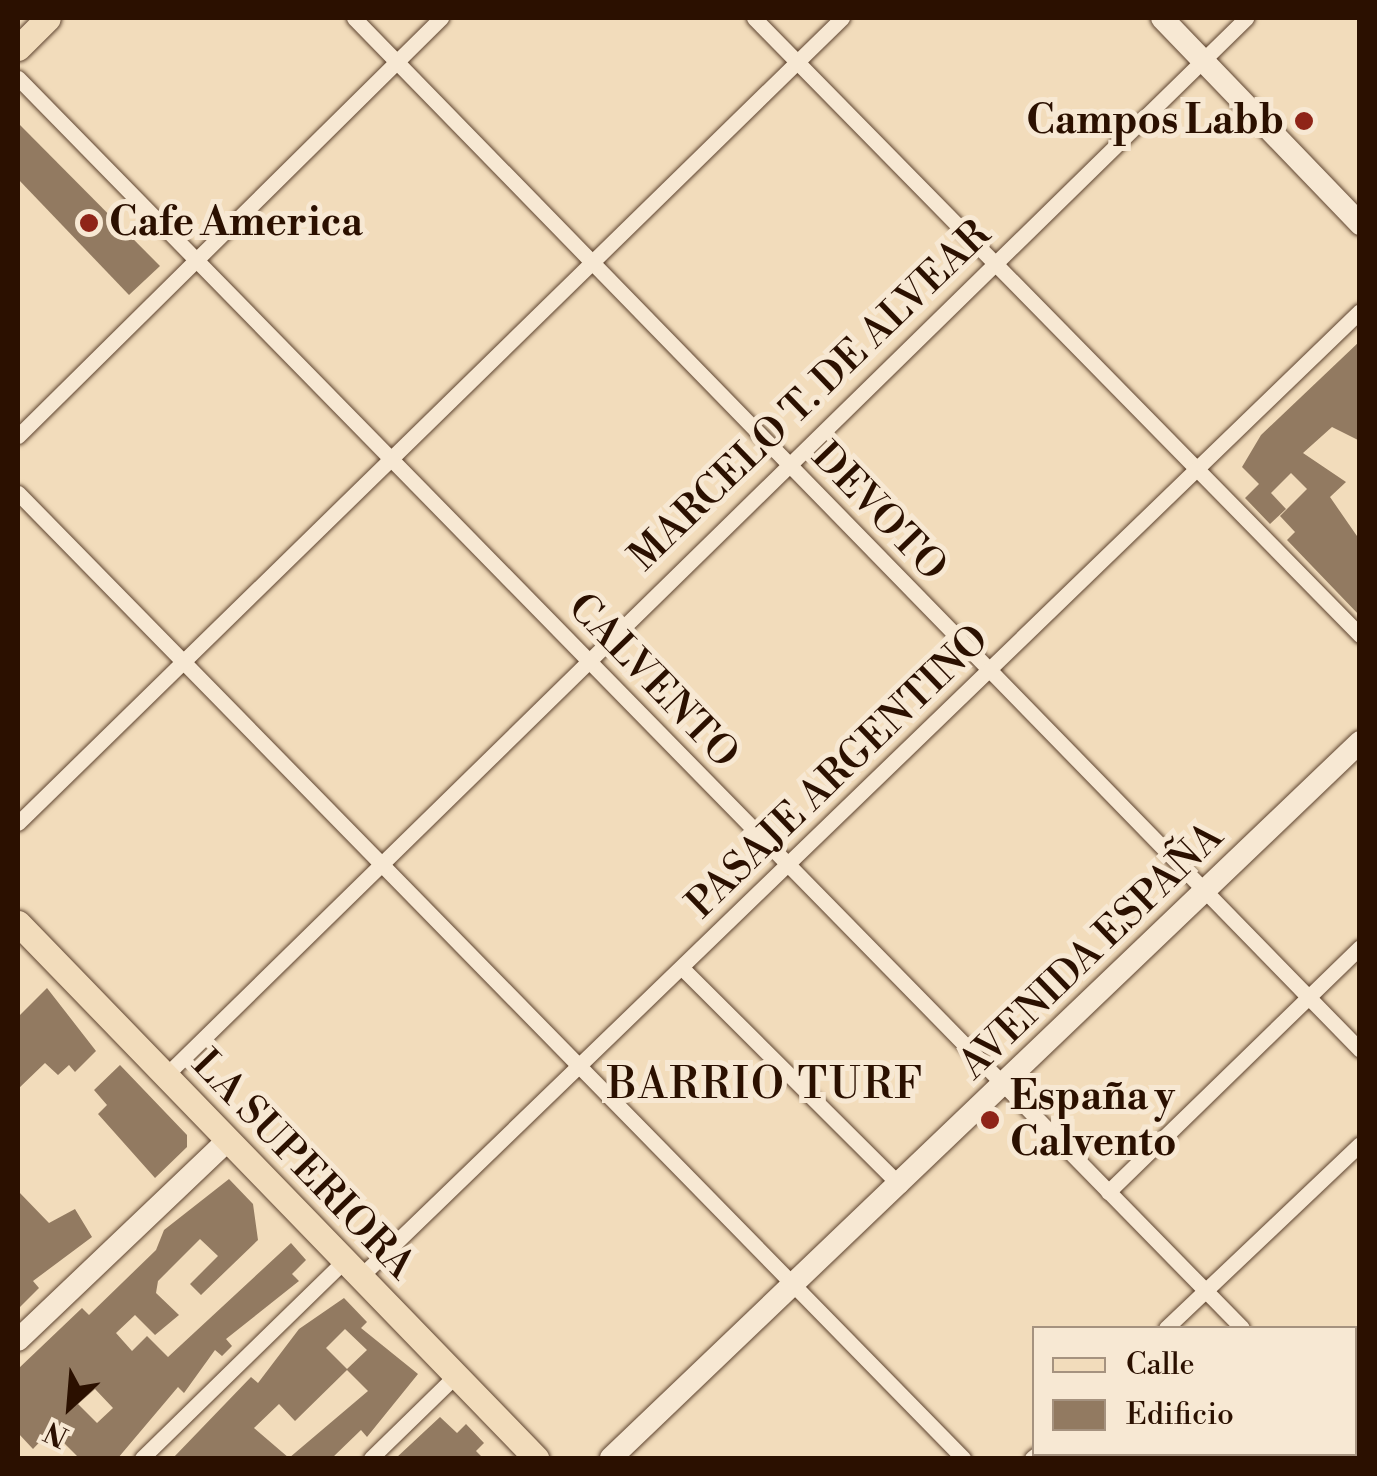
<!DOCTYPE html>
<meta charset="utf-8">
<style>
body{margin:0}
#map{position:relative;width:1377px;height:1476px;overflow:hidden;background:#f2dcbb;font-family:"Libre Bodoni",serif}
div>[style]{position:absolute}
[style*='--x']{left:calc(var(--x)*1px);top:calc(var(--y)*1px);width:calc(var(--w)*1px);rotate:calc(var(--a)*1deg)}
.building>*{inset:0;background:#927a61}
.roads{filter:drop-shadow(0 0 2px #5d432f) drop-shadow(0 0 2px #5d432f)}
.street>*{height:15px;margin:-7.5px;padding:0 7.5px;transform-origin:7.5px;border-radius:7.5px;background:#f7e8d3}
.secondary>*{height:22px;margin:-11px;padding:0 11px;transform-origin:11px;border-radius:11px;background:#f7e8d3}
.primary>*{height:25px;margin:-12.5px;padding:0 12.5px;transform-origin:12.5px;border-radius:12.5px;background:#f2dcbb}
.dots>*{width:28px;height:28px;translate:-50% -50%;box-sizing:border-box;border:5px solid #f7e8d3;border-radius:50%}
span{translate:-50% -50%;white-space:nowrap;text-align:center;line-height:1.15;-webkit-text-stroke:10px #f7e8d3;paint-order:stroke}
.poi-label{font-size:40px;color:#2b1000;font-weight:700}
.right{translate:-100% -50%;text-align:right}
.left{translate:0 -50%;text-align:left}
.street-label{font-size:40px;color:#2b1000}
.neighbourhood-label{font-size:42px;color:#2b1000;letter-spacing:2.5px}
.frame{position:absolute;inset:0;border:20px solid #2b1000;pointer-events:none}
.legend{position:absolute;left:1032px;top:1326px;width:325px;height:130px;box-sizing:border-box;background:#f7e8d3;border:2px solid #a5927f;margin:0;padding:12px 18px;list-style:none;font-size:30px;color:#2b1000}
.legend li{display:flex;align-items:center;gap:20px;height:50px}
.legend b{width:50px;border:2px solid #a5927f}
.north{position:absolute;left:20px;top:1356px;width:100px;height:100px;-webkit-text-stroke:8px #f7e8d3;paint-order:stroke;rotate:206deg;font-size:28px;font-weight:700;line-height:40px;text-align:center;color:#2b1000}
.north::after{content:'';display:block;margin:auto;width:35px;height:45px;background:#2b1000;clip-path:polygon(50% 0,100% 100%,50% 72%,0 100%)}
</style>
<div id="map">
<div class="building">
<div style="clip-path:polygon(18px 123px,160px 266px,129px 295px,18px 179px)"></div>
<div style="clip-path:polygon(1360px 341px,1360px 441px,1332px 427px,1303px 453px,1346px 482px,1330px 497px,1357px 536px,1360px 616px,1287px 540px,1295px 532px,1280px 516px,1307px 489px,1291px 473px,1271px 493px,1286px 509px,1270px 524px,1245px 498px,1259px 484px,1242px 467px,1261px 435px)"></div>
<div style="clip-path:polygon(47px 988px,96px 1051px,75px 1072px,69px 1065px,58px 1075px,45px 1063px,18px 1089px,18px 1017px)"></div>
<div style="clip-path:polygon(120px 1065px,187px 1135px,187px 1147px,155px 1178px,98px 1114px,107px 1105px,94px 1090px)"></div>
<div style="clip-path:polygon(evenodd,229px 1179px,253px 1204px,258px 1240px,201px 1295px,190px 1284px,218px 1256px,200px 1239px,158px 1281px,156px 1293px,179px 1315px,155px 1335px,135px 1315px,116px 1333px,132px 1351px,147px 1336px,168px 1357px,291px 1243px,306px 1260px,292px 1274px,299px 1281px,226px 1339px,232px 1346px,222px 1356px,215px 1350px,184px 1393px,178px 1387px,118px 1458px,79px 1458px,51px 1430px,33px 1449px,18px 1433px,18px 1369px,82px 1308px,89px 1315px,156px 1250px,164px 1230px,229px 1179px,95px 1389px,113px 1408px,97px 1423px,78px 1404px,95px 1389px)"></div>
<div style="clip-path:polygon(18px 1191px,49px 1223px,75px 1209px,92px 1237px,33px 1281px,39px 1288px,18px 1309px)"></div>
<div style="clip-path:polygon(evenodd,344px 1298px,367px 1322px,361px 1328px,418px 1374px,367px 1437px,361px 1430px,332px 1458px,173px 1458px,251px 1377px,258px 1383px,299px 1329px,344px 1298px,345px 1329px,367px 1350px,347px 1369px,326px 1348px,345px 1329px,344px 1298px,347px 1370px,368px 1391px,289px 1458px,254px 1428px,279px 1404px,295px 1421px,347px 1370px)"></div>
<div style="clip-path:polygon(440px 1417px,457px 1433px,466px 1424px,484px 1443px,476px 1451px,483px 1458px,396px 1458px)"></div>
</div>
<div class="roads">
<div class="street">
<div style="--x:354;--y:18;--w:1441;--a:45.73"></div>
<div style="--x:754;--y:18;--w:865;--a:45.52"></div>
<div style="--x:18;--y:78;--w:1749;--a:45.6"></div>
<div style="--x:18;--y:436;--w:595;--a:-44.66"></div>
<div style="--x:18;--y:493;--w:1351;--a:45.6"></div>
<div style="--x:18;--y:823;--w:1152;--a:-44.33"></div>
<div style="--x:682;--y:968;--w:308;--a:44.9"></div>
<div style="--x:165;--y:1076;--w:1513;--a:-44.38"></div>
<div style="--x:1108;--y:1192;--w:351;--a:-44.2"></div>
<div style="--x:360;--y:1277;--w:1390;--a:-44.01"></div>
<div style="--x:1166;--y:1328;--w:267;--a:-43.5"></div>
<div style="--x:1354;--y:1446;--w:8;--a:40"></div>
<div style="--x:1093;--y:1454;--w:6;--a:45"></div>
<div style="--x:142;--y:1458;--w:282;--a:-44.3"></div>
<div style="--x:371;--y:1458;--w:117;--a:-44.3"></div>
<div style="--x:1032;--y:1458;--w:6;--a:-39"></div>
</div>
<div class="secondary">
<div style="--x:1162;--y:18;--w:286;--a:46.1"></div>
<div style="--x:18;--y:1340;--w:290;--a:-43.6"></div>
<div style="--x:611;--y:1458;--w:1036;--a:-43.71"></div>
</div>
<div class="primary">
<div style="--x:18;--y:48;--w:42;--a:-45"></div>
<div style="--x:18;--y:923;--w:745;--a:45.92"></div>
</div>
</div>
<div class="dots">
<div style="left:1304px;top:121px;background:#8f2418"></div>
<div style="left:89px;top:223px;background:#8f2418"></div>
<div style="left:990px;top:1120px;background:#8f2418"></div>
</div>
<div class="poi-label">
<span class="right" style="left:1284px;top:121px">Campos Labb</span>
<span class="left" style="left:109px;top:223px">Cafe America</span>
<span class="left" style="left:1010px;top:1120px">España y<br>Calvento</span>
</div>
<div class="street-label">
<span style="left:810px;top:396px;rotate:-44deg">MARCELO T. DE ALVEAR</span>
<span style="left:879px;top:512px;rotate:46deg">DEVOTO</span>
<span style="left:653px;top:681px;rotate:46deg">CALVENTO</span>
<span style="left:838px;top:772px;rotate:-44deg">PASAJE ARGENTINO</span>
<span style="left:1091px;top:951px;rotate:-44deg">AVENIDA ESPAÑA</span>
<span style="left:303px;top:1165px;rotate:46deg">LA SUPERIORA</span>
</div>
<div class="neighbourhood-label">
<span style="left:766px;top:1086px">BARRIO TURF</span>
</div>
<div class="frame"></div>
<ul class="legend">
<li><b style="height:12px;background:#f2dcbb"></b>Calle</li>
<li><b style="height:28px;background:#927a61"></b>Edificio</li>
</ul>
<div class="north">N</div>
</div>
